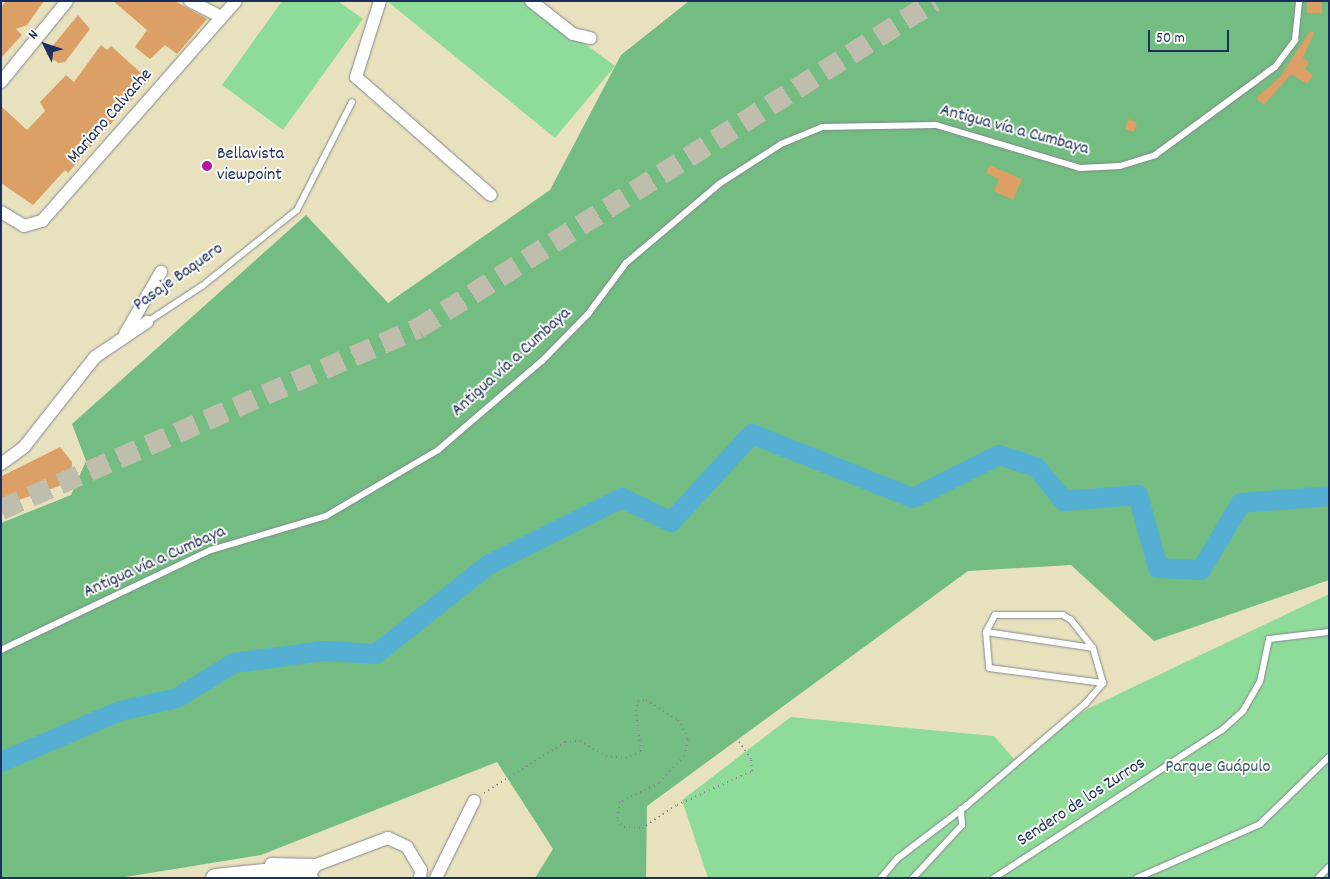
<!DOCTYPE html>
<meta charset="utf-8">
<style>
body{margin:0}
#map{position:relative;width:1330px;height:879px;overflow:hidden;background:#e8e1be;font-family:Dekko,sans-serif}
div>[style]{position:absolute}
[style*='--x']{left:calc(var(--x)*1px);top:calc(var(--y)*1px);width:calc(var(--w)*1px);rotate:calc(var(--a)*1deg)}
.green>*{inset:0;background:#8fdc9a}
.forest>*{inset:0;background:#73bc82}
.river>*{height:20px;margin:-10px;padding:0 10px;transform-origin:10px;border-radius:10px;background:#55afd2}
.building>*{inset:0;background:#dc9f65}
.primary-tunnel>*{height:21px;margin-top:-10.5px;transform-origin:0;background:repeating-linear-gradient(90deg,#bfbdab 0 21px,transparent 0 32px)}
.path>*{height:2px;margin-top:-1px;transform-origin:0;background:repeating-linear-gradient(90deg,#82888e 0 1px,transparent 0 5px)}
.roads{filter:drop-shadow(0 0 1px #82888e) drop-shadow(0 0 1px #82888e)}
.lane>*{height:6px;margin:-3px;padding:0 3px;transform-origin:3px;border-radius:3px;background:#fff}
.street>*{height:12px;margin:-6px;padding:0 6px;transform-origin:6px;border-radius:6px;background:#fff}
.secondary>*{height:19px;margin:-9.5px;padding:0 9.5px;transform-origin:9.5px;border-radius:9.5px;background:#fff}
.dots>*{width:14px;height:14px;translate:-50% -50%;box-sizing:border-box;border:2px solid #fdfcf7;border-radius:50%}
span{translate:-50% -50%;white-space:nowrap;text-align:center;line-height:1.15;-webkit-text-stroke:4px #fdfcf7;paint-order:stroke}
.street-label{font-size:18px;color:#1b2f5e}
.poi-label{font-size:18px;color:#1b2f5e}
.left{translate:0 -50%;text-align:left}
.park-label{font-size:18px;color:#385a6d}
.frame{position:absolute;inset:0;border:2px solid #1b2f5e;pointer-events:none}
.north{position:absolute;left:20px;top:20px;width:50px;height:50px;-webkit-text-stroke:4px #fdfcf7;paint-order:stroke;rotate:311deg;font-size:14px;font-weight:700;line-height:20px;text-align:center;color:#1b2f5e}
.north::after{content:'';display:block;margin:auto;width:18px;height:22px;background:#1b2f5e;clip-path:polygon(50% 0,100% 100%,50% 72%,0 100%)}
.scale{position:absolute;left:1148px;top:30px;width:81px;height:22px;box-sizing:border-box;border:2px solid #1b2f5e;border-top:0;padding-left:6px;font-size:15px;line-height:18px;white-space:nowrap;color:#1b2f5e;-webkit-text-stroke:4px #fdfcf7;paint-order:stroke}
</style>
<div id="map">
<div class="green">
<div style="clip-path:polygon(282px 1px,338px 1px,363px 19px,283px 130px,222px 85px)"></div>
<div style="clip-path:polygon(387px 1px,527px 1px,615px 66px,555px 138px)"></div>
<div style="clip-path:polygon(1329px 594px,1329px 878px,708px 878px,682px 800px,791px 717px,994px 736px,1014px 759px,1087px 709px)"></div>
</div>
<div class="forest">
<div style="clip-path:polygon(689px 1px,1329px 1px,1329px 580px,1154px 641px,1071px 565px,968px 571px,647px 806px,646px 878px,535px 878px,553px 849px,497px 762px,261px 855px,119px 878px,1px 878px,1px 523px,71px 495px,86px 461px,72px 424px,306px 215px,388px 303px,550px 190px,621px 55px)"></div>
</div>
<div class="river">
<div style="--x:1;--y:762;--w:129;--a:-23.2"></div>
<div style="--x:120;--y:711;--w:58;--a:-12.8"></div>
<div style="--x:177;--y:698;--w:67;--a:-31.6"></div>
<div style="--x:234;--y:663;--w:91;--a:-7.6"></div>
<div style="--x:324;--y:651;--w:52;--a:3.3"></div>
<div style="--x:376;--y:654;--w:143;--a:-38.5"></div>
<div style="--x:488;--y:565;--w:150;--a:-26.6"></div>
<div style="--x:622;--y:498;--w:55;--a:26.1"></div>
<div style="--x:671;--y:522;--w:120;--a:-47.4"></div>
<div style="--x:752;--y:434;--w:173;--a:21.7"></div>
<div style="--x:913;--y:498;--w:96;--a:-26.6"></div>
<div style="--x:999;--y:455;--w:39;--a:18"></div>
<div style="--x:1036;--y:467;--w:44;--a:50.5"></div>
<div style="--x:1064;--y:501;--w:74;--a:-4.6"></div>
<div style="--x:1138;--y:495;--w:76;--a:74.7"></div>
<div style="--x:1158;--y:568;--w:43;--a:2.7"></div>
<div style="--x:1201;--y:570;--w:78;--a:-59.2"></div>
<div style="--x:1241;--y:503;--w:88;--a:-4.5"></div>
</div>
<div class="building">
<div style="clip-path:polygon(6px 1px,44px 1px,27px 25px,16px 29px,22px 35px,1px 58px,1px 7px)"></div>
<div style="clip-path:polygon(113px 1px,175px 1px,207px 19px,177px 54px,165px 45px,150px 59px,135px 47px,147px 30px)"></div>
<div style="clip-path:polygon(1307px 1px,1322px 1px,1322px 13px,1307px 13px)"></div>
<div style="clip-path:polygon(78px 15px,90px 29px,65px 62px,58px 63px,46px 54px)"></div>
<div style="clip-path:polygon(1310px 31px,1314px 33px,1303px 58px,1309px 62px,1305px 69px,1313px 75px,1307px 84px,1291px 74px,1264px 105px,1256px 98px,1280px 77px)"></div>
<div style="clip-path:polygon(101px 45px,107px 50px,111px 46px,149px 80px,68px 173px,65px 170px,33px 205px,1px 183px,1px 106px,27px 130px,45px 111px,40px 102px,66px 75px,74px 82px)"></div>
<div style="clip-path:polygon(1128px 119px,1137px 122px,1134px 132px,1125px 129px)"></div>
<div style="clip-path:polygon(990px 165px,1022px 179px,1013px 200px,994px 191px,999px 179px,986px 173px)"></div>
<div style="clip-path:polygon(60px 447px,72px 462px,71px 482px,1px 506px,2px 476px)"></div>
</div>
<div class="primary-tunnel">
<div style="--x:1;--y:509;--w:455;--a:-23.5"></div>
<div style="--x:418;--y:328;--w:611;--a:-32.36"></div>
</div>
<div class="path">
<div style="--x:484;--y:793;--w:96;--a:-32.2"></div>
<div style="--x:565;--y:742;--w:15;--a:-4"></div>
<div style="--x:580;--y:741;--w:30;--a:30"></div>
<div style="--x:606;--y:756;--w:20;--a:6"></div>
<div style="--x:626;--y:758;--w:17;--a:-25"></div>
<div style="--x:641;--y:751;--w:40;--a:-97.1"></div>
<div style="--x:636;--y:711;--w:10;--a:-79"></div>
<div style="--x:638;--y:701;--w:8;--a:-7"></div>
<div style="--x:646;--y:700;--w:38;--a:32"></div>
<div style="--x:678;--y:720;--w:22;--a:63"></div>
<div style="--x:688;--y:740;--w:16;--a:104"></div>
<div style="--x:684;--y:756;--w:37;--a:133"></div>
<div style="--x:659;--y:783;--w:43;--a:154"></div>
<div style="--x:620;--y:802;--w:18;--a:99"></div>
<div style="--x:617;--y:820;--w:10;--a:45"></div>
<div style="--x:624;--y:827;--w:18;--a:3"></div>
<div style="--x:642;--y:828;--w:42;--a:-33.3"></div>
<div style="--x:677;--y:805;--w:82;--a:-24.4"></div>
<div style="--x:752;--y:771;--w:12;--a:-95"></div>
<div style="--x:751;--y:759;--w:21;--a:-125"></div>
</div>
<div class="roads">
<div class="lane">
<div style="--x:147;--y:322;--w:66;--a:-33.2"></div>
<div style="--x:202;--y:286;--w:122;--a:-38.7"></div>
<div style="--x:297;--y:210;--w:121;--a:-63"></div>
<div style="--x:986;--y:632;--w:108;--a:8.5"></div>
<div style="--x:1;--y:650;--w:233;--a:-25.5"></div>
<div style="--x:211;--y:550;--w:120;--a:-16.5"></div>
<div style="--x:326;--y:516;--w:130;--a:-30.5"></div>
<div style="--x:438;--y:450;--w:137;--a:-40.6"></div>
<div style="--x:542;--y:361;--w:66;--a:-45.6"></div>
<div style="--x:588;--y:314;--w:64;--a:-53.3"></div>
<div style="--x:626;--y:263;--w:122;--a:-40.3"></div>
<div style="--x:719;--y:184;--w:74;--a:-32.8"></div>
<div style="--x:781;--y:144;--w:44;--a:-22.5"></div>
<div style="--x:822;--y:127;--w:114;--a:-1"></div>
<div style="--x:936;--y:125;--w:150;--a:16.6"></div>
<div style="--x:1080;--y:168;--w:40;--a:-2.9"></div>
<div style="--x:1120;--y:166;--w:37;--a:-17"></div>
<div style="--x:1155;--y:155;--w:149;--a:-36.3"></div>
<div style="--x:1275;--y:67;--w:34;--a:-53"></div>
<div style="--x:1295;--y:40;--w:39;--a:-84"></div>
<div style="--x:881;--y:878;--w:26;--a:-50"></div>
<div style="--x:898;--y:858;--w:86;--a:-37.4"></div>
<div style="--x:966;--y:806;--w:157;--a:-40.6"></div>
<div style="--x:1085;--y:704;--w:28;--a:-49"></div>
<div style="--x:1103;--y:683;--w:36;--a:-106"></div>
<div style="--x:1093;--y:648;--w:36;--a:-128"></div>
<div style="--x:1071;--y:620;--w:9;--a:-148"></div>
<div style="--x:1063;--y:615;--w:68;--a:180"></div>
<div style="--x:995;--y:615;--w:19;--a:118"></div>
<div style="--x:986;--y:632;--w:36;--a:85"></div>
<div style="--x:989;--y:668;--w:115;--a:7.5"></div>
<div style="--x:913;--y:878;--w:72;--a:-47.2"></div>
<div style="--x:962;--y:825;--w:16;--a:-94"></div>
<div style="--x:994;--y:878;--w:272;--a:-33"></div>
<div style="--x:1222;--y:730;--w:28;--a:-42"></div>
<div style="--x:1243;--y:711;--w:34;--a:-60"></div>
<div style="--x:1260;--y:682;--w:44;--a:-78.2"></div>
<div style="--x:1269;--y:639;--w:60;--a:-6.7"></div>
<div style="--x:1137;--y:878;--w:134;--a:-23.7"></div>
<div style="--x:1260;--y:824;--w:96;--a:-44.2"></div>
<div style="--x:1318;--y:878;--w:16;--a:-45"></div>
</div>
<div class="street">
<div style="--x:190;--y:1;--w:35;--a:27"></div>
<div style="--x:380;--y:1;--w:80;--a:107.5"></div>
<div style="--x:356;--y:77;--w:179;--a:41.2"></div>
<div style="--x:531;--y:1;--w:53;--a:38.2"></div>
<div style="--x:573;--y:34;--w:18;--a:13"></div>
<div style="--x:1;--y:82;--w:104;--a:-50.8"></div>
<div style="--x:1;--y:212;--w:27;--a:31"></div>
<div style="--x:24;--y:226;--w:19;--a:-16"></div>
<div style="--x:42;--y:221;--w:293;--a:-48.6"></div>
<div style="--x:125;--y:334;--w:72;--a:-59.9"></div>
<div style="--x:1;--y:464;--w:29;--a:-36"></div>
<div style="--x:24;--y:447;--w:115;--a:-51.7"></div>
<div style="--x:95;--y:357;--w:63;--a:-33.9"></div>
<div style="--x:271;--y:864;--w:45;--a:1.3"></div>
<div style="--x:307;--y:877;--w:15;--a:-53"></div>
<div style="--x:316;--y:865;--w:77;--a:-20.6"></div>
<div style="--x:388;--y:838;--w:21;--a:25"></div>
<div style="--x:407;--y:847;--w:27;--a:59"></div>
<div style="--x:421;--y:870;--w:8;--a:97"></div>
<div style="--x:436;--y:878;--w:86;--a:-63.7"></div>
</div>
<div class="secondary">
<div style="--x:215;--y:878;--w:69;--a:-5.8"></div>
<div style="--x:284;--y:871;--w:25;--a:16"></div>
</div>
</div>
<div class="dots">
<div style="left:207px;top:166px;background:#b5179e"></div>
</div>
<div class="street-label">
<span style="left:111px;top:117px;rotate:-49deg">Mariano Calvache</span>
<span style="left:1014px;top:131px;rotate:15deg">Antigua vía a Cumbaya</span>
<span style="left:179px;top:278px;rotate:-35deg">Pasaje Baquero</span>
<span style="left:512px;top:363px;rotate:-42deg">Antigua vía a Cumbaya</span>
<span style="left:155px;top:563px;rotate:-24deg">Antigua vía a Cumbaya</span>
<span style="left:1082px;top:803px;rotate:-33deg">Sendero de los Zurros</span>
</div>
<div class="poi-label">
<span class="left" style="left:217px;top:166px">Bellavista<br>viewpoint</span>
</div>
<div class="park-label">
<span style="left:1218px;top:768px">Parque Guápulo</span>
</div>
<div class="frame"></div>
<div class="north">N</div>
<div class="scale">50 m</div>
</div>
